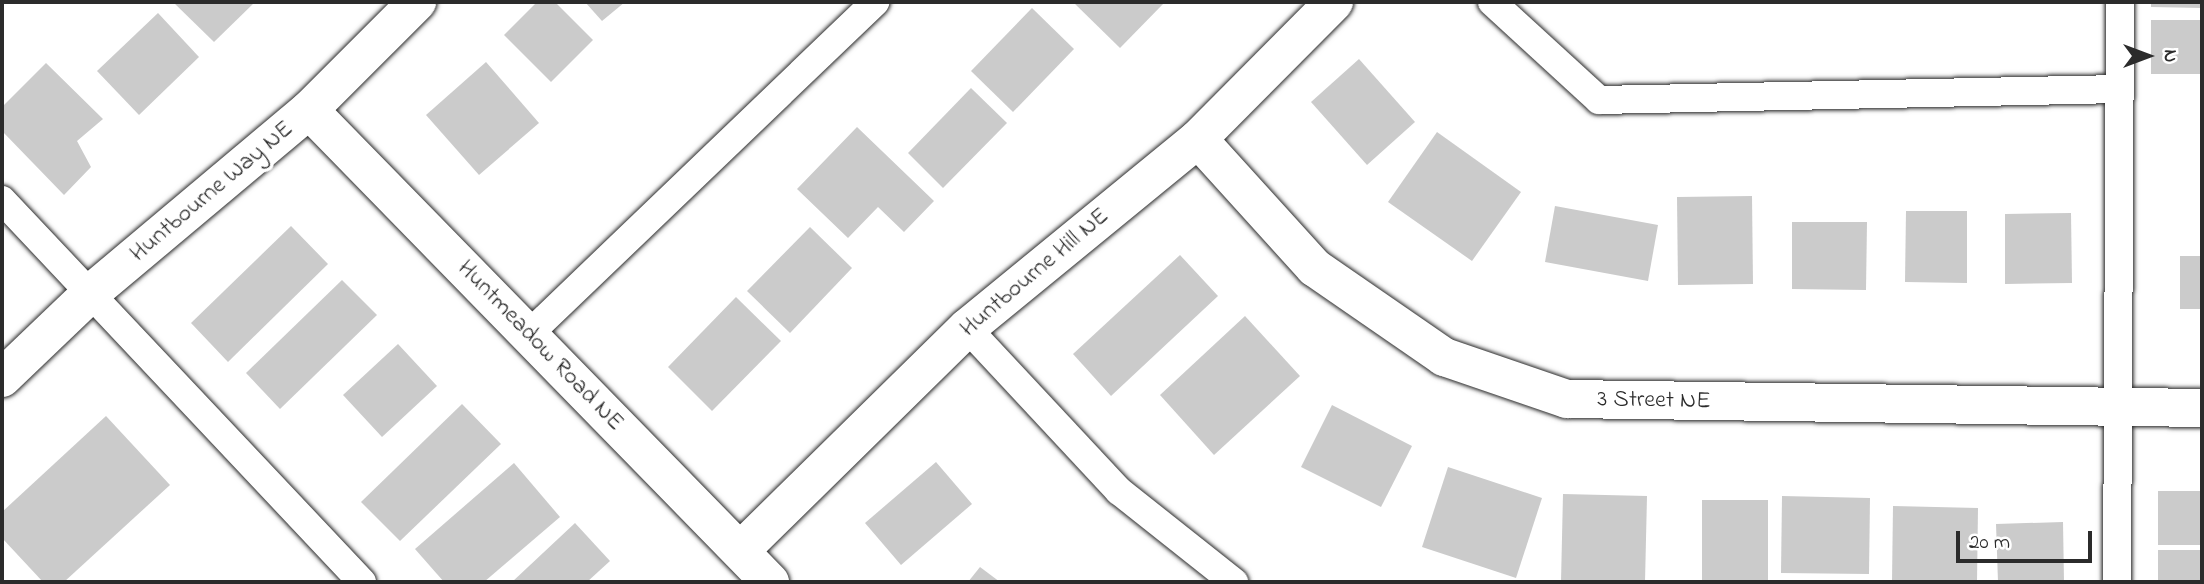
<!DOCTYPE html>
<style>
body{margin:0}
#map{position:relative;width:2204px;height:584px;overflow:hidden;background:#fff;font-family:"Indie Flower",sans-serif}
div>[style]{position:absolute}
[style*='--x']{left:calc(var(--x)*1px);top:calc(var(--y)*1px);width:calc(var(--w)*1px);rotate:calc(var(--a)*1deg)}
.building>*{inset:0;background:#cbcbcb}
.roads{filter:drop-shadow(0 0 2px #2b2b2b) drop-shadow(0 0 2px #2b2b2b)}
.lane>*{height:28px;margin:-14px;padding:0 14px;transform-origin:14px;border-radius:14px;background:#fff}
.street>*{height:38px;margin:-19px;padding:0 19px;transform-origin:19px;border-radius:19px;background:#fff}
span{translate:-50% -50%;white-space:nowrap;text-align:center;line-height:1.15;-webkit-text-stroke:7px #fff;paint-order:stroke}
.street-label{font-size:24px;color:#2b2b2b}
.frame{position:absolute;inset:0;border:4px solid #2b2b2b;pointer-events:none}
.north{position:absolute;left:2113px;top:21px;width:70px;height:70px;-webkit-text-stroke:5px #fff;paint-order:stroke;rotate:90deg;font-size:19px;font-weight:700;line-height:28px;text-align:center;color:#2b2b2b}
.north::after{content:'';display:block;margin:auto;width:24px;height:32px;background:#2b2b2b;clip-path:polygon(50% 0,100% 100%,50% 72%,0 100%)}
.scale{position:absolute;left:1956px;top:531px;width:136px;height:32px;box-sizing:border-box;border:4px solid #2b2b2b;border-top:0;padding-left:9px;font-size:21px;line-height:24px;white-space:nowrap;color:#2b2b2b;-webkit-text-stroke:5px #fff;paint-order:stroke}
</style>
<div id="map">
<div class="building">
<div style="clip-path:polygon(173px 2px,255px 2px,214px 42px)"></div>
<div style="clip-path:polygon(537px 2px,555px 2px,593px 40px,551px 82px,504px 35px)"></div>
<div style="clip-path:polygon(585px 2px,625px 2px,602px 21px)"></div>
<div style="clip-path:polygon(1073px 2px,1165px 2px,1120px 48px)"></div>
<div style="clip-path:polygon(2151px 2px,2202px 2px,2202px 8px,2151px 7px)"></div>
<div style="clip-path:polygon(1032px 8px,1074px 49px,1013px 112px,971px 71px)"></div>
<div style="clip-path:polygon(158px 13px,199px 57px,139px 115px,97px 71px)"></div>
<div style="clip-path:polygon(2151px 20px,2202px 20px,2202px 74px,2151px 74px)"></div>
<div style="clip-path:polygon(1359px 59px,1415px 122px,1367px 165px,1311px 102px)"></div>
<div style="clip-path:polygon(486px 62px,539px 123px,479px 175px,426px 115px)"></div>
<div style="clip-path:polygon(46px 63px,103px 119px,77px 141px,91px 167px,64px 195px,2px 131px,2px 107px)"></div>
<div style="clip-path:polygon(971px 88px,1007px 123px,943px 188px,908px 153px)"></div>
<div style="clip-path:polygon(857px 127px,934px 201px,904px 232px,878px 207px,848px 238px,797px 189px)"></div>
<div style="clip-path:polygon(1437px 132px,1521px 192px,1472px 261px,1388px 202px)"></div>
<div style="clip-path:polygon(1752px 196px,1753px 284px,1678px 285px,1677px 197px)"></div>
<div style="clip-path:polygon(1555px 206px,1658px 225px,1648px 281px,1545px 262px)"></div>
<div style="clip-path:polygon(1906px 211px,1967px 211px,1967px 283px,1905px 282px)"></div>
<div style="clip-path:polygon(2071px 213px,2072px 283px,2005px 284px,2005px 214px)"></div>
<div style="clip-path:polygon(1792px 222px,1867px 222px,1866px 290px,1792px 289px)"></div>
<div style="clip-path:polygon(291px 226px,328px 264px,228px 362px,191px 323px)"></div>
<div style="clip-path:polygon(810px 227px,852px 268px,790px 333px,747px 291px)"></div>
<div style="clip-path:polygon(1180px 255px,1218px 296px,1111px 396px,1073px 354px)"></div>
<div style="clip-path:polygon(2180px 256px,2202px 256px,2202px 309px,2180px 309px)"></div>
<div style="clip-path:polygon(342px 280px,377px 315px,280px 409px,246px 373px)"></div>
<div style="clip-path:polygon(736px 297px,781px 341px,712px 411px,668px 367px)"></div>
<div style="clip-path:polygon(1245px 316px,1300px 376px,1214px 455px,1160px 395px)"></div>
<div style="clip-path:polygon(398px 344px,437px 386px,382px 437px,343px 395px)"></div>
<div style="clip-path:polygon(462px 404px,501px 444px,400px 541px,361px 502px)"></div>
<div style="clip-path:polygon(1332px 405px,1412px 446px,1381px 507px,1301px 467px)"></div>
<div style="clip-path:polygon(106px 416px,170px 485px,64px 582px,43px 582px,2px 538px,2px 512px)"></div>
<div style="clip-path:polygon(936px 462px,972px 504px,901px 565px,865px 523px)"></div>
<div style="clip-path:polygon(514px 463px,560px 517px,484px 582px,444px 582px,415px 549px)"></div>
<div style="clip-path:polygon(1448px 467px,1542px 498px,1516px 578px,1422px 547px)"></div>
<div style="clip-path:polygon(2158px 491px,2202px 491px,2202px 545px,2158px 545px)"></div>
<div style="clip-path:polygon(1563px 494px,1647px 496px,1645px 582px,1561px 582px)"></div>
<div style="clip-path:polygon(1782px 496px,1870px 498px,1869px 574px,1781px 573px)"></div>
<div style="clip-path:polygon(1702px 500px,1768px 500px,1768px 582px,1702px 582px)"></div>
<div style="clip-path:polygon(1893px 506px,1978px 508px,1977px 582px,1892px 582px)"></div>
<div style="clip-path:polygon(2063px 522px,2064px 582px,1998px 582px,1996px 524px)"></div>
<div style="clip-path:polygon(575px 523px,610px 561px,587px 582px,512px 582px)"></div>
<div style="clip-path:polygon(2158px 550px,2202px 550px,2202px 582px,2158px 582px)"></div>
<div style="clip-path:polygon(980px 567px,1000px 582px,968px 582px)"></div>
</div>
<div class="roads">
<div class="lane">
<div style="--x:1492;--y:2;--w:145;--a:42.5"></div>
<div style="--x:1599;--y:100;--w:520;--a:-1.21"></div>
<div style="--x:2;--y:200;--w:525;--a:46.7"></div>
<div style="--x:967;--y:328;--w:223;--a:47"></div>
<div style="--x:1119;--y:491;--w:147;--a:38.4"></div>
<div style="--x:529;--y:334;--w:480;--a:-43.8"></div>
<div style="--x:2117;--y:582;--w:580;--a:-89.7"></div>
</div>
<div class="street">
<div style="--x:309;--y:110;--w:660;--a:45.68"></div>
<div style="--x:1198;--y:139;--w:174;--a:47.8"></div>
<div style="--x:1315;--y:268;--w:157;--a:34.6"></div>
<div style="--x:1444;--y:357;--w:130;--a:18.9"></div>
<div style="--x:1567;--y:399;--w:635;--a:0.81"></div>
<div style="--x:2;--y:378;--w:124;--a:-43.7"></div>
<div style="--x:92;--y:292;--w:283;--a:-40"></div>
<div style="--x:309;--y:110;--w:153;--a:-45"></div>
<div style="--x:741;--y:550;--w:317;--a:-44.5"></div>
<div style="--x:967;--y:328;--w:298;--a:-39.3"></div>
<div style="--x:1198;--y:139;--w:193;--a:-45.2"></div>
</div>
</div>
<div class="street-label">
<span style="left:212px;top:192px;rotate:-40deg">Huntbourne Way NE</span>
<span style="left:1035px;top:273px;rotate:-40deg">Huntbourne Hill NE</span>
<span style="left:540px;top:346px;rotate:46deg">Huntmeadow Road NE</span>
<span style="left:1654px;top:401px;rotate:1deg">3 Street NE</span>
</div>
<div class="frame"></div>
<div class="north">N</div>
<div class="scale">20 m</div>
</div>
